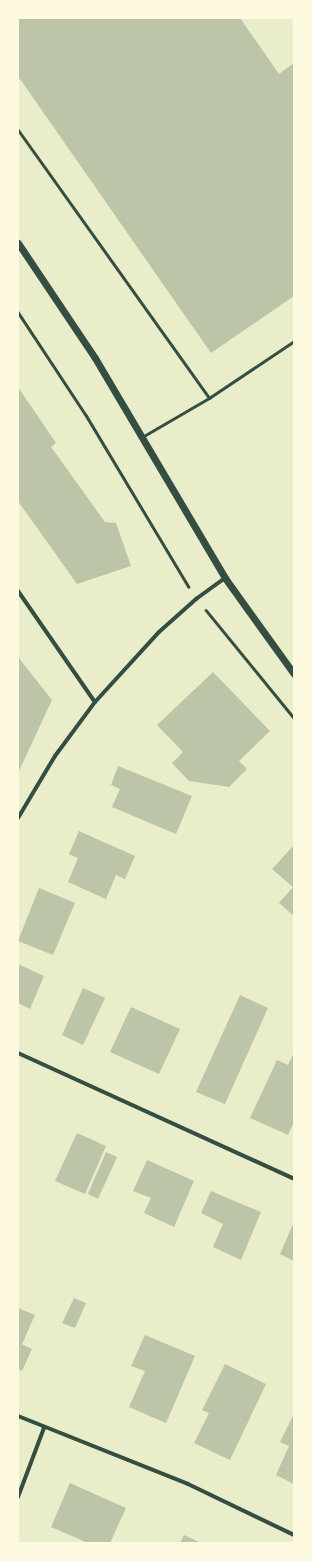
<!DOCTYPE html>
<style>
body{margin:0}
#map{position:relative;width:312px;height:1561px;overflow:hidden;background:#e9edc9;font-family:Karla,sans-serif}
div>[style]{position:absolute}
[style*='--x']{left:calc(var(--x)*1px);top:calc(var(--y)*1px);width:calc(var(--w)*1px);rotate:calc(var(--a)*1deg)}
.building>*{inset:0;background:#bcc5a7}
.path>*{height:2.5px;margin:-1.25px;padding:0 1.25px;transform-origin:1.25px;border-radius:1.25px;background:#344e41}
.service>*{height:3px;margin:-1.5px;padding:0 1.5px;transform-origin:1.5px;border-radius:1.5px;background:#344e41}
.minor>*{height:4px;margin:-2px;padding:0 2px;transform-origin:2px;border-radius:2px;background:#344e41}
.tertiary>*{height:7px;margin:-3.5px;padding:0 3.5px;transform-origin:3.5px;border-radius:3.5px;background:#344e41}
span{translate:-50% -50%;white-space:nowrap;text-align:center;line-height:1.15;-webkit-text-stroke:4px #fefae0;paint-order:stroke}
.frame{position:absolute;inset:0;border:19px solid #fefae0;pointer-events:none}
</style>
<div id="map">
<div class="building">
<div style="clip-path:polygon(18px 18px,240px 18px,279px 74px,294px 63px,294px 296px,211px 353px,20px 79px,18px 80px)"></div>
<div style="clip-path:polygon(18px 387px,56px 443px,51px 447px,105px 522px,116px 523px,131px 566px,77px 584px,18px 501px)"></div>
<div style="clip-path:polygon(18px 657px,52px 700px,18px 773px)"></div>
<div style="clip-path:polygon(213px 672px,270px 731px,239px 761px,247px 769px,229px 787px,189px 781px,172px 763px,183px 752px,157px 725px)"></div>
<div style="clip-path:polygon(118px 766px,192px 796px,176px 834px,112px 807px,120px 789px,111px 785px)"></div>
<div style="clip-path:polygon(79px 831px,135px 856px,125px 879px,116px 875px,106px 899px,68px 882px,78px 858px,69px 854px)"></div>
<div style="clip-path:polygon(294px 845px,294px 916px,279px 903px,293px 887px,272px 869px)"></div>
<div style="clip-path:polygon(39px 888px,75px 903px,53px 955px,18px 941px)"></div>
<div style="clip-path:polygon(18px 964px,44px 976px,30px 1009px,18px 1003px)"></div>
<div style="clip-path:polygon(83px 988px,105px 998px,83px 1045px,62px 1035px)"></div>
<div style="clip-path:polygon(240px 995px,268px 1008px,225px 1104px,196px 1092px)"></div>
<div style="clip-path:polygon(131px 1007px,180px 1029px,159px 1074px,110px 1052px)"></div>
<div style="clip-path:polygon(294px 1053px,294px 1122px,288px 1135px,250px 1118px,277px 1060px,288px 1065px)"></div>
<div style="clip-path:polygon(77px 1133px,106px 1146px,85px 1194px,55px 1181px)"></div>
<div style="clip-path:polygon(106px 1152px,117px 1157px,98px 1199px,88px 1194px)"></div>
<div style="clip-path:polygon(147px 1160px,194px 1181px,174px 1227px,144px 1213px,151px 1198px,133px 1191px)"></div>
<div style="clip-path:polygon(211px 1191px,261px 1212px,241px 1260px,213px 1247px,223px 1224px,201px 1213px)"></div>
<div style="clip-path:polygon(294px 1222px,294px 1261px,280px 1254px)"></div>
<div style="clip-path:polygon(74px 1298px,86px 1303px,75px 1328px,62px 1323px)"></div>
<div style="clip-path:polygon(18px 1308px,35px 1315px,22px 1344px,32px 1349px,22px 1371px,18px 1369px)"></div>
<div style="clip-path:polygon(145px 1335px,195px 1356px,166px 1423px,129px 1407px,145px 1371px,131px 1366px)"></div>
<div style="clip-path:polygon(225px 1364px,266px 1384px,230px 1460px,194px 1443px,209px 1413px,202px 1410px)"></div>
<div style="clip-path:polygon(294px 1414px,294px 1484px,276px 1475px,289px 1446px,280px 1442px)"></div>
<div style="clip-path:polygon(70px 1483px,126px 1508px,110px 1543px,88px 1543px,51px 1527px)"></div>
<div style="clip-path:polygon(184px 1535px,201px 1543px,180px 1543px)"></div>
</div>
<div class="path">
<div style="--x:18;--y:312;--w:123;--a:56.6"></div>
<div style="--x:86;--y:415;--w:200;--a:59.1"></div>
<div style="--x:206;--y:610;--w:139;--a:50.8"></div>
</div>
<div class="service">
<div style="--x:18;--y:130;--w:329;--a:54.5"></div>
<div style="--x:142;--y:437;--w:78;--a:-30.2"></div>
<div style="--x:209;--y:398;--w:102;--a:-33.8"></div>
</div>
<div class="minor">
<div style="--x:18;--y:591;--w:135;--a:55.3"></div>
<div style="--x:18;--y:818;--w:72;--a:-59.2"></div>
<div style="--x:55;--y:756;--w:67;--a:-53.5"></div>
<div style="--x:95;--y:702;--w:95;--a:-47.6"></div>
<div style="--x:159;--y:632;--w:50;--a:-41.7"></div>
<div style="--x:196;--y:599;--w:36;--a:-36"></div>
<div style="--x:18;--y:1053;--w:303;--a:24.5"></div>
<div style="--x:18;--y:1416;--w:183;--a:21.8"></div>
<div style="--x:188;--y:1484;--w:118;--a:25.7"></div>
<div style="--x:18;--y:1497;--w:74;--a:-69.4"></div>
</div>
<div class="tertiary">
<div style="--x:18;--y:243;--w:138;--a:56.2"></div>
<div style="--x:95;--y:358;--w:256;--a:59.4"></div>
<div style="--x:225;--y:578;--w:118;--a:54.3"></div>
</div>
<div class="frame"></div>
</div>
